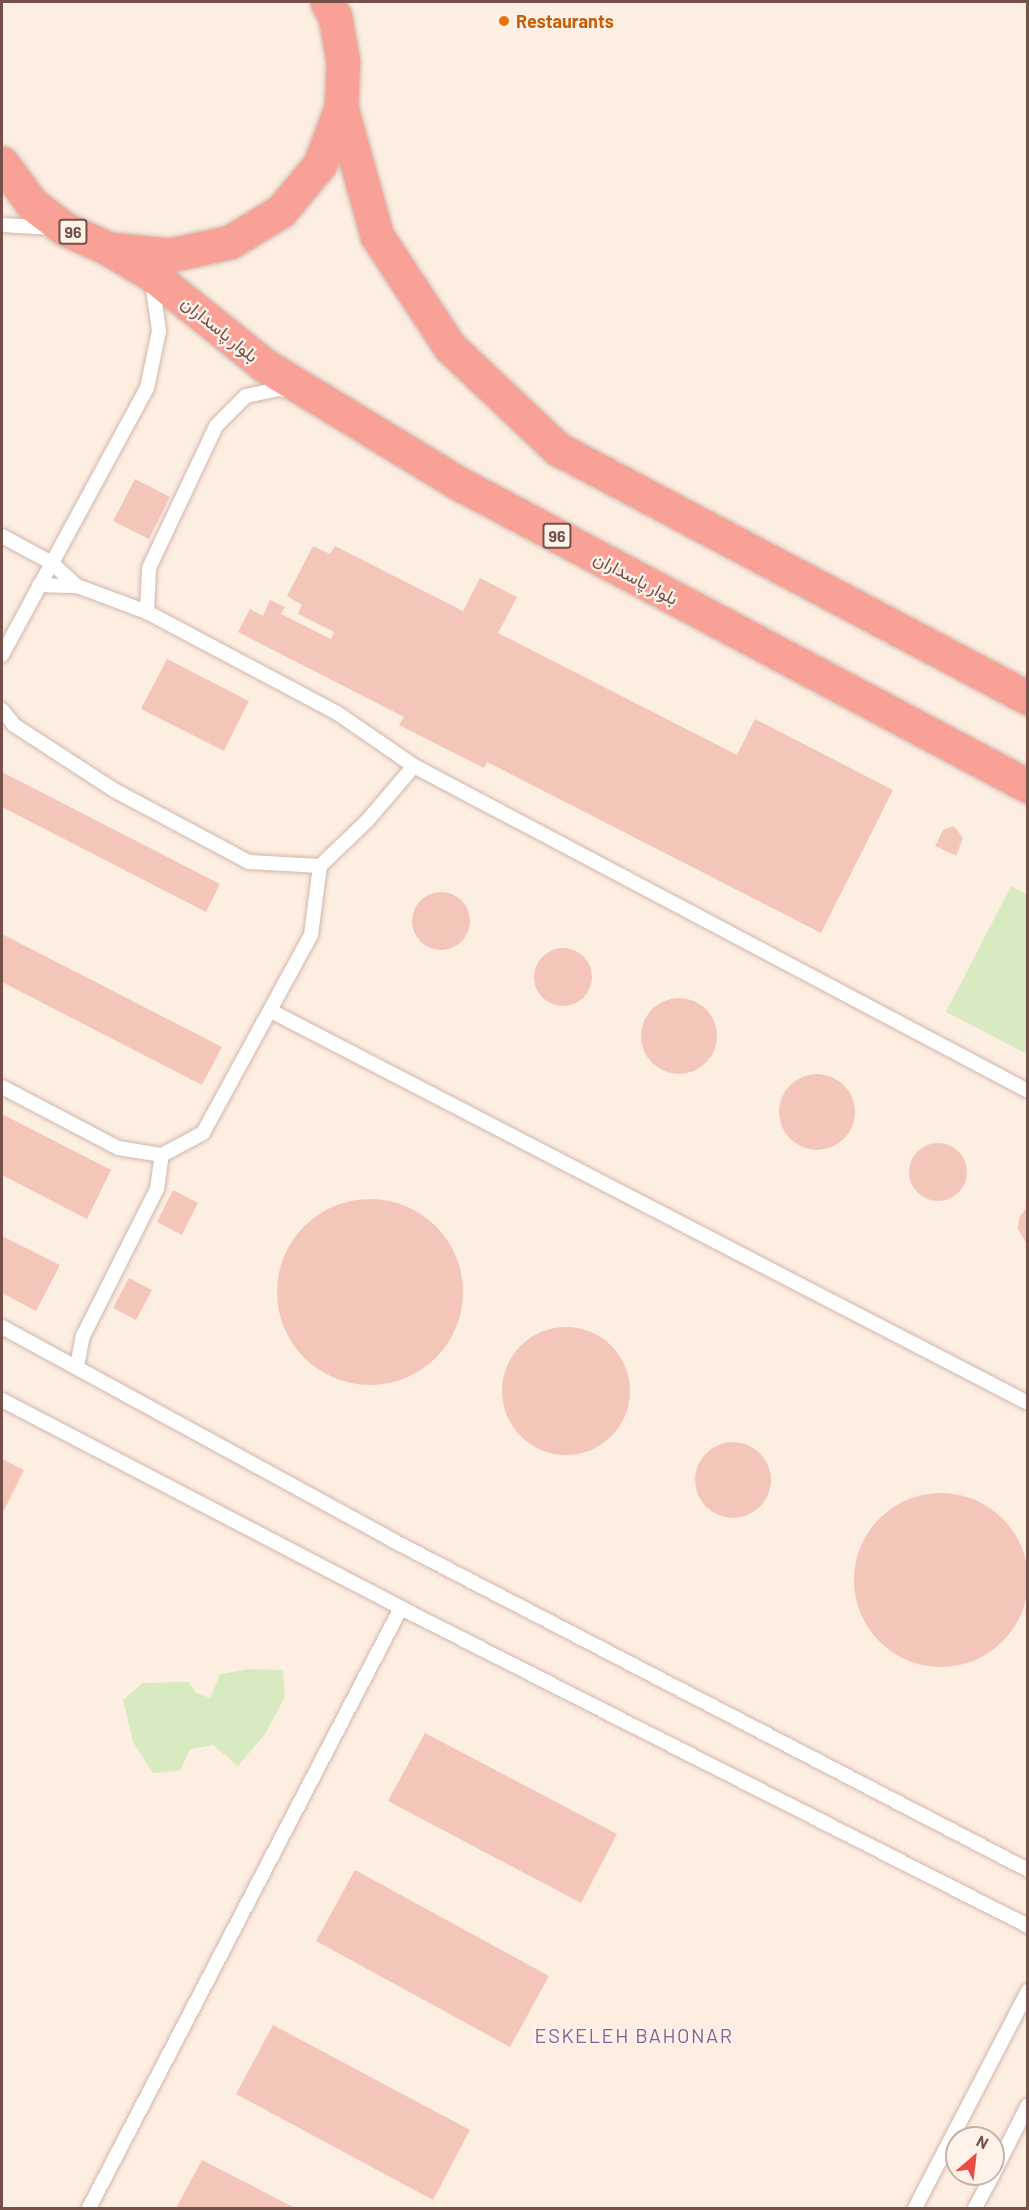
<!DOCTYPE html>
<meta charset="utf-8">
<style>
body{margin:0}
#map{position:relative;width:1029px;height:2210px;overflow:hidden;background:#fdeee2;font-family:Barlow,Vazirmatn,sans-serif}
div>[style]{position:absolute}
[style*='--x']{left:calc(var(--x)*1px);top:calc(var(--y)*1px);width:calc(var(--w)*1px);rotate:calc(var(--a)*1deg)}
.green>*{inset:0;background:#d8eac0}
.building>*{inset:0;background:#f3c6b9}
.round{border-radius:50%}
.roads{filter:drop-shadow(0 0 2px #d0b6ab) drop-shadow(0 0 2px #d0b6ab)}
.lane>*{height:14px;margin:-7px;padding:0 7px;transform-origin:7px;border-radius:7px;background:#fff}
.highway>*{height:33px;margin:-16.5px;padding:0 16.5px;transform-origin:16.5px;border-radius:16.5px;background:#f9a097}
.dots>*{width:16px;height:16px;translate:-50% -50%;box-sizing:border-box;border:3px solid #fff2e8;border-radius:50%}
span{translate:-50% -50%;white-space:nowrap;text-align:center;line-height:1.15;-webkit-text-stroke:4.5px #fff2e8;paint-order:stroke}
.shield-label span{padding:2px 4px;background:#fff2e8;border:2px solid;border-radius:4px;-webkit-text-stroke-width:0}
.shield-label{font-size:16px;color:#755048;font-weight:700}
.food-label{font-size:18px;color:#c56008;font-weight:700}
.left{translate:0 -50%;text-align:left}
.street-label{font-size:18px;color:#755048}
.neighbourhood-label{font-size:20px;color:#7e6398;letter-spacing:1.5px}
.frame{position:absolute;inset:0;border:3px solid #755048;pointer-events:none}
.north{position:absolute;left:945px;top:2126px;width:60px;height:60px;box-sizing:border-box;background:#fff2e8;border:2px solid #c8b1a8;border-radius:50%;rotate:28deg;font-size:16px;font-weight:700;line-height:24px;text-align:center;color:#755048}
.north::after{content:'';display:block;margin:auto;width:21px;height:27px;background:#ea4d44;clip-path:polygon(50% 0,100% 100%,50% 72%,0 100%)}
</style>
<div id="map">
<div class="green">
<div style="clip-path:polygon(1011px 886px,1027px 895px,1027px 1054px,946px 1012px)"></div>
<div style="clip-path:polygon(249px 1669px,283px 1670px,285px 1697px,265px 1734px,238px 1766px,213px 1745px,190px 1749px,180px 1771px,153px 1773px,133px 1742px,123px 1700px,143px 1683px,188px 1682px,196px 1693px,210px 1698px,220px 1674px)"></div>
</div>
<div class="building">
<div style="clip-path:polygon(135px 479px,170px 497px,149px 539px,113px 521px)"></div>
<div style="clip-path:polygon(313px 546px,330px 554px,335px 546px,463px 611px,480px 578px,517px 597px,498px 633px,737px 755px,755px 719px,893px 790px,821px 933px,487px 762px,484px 768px,399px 725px,404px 717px,238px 632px,250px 609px,263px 616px,270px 600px,285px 607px,281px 614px,331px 639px,334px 632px,298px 614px,302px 605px,287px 596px)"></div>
<div style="clip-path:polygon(167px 659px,249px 701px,224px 751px,141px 709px)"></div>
<div style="clip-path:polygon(2px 772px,220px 884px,206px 912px,2px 807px)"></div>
<div style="clip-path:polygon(954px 826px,963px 838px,956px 856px,935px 846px,943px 830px)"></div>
<div class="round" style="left:412px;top:892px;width:58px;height:58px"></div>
<div style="clip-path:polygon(2px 934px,222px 1047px,202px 1085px,2px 982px)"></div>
<div class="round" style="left:534px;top:948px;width:58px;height:58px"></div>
<div class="round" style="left:641px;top:998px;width:76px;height:76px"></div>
<div class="round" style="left:779px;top:1074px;width:76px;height:76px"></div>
<div style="clip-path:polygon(2px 1114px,111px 1170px,87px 1219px,2px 1175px)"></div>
<div class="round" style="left:909px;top:1143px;width:58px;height:58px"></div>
<div style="clip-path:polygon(173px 1190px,198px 1203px,182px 1235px,157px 1222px)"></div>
<div class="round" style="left:277px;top:1199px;width:186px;height:186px"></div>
<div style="clip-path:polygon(1028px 1205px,1028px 1246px,1018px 1229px,1019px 1218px)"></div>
<div style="clip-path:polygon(2px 1236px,60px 1265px,36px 1311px,2px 1293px)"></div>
<div style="clip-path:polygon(129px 1278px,152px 1290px,136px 1320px,113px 1308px)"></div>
<div class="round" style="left:502px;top:1327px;width:128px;height:128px"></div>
<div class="round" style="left:695px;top:1442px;width:76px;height:76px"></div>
<div style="clip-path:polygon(2px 1459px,24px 1470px,2px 1514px)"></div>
<div class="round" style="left:854px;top:1493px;width:174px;height:174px"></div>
<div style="clip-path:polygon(425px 1733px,617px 1834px,581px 1903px,388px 1801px)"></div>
<div style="clip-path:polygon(355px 1870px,549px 1976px,510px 2047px,316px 1941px)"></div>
<div style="clip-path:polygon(273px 2025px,470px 2130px,433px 2200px,236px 2094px)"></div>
<div style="clip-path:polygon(202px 2160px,295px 2208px,176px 2208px)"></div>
</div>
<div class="roads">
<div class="lane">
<div style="--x:2;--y:225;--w:51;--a:3.4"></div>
<div style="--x:2;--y:536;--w:57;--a:28.4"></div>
<div style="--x:52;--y:563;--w:34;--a:43"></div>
<div style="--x:39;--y:585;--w:38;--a:2"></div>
<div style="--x:77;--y:586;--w:75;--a:20.4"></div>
<div style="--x:147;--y:612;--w:215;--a:28"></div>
<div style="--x:337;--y:713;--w:93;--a:34.5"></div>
<div style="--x:414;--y:766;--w:695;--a:27.89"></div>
<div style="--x:147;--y:612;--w:44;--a:-87.4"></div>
<div style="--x:149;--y:568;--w:157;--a:-64.7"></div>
<div style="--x:216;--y:426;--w:42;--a:-45"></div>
<div style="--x:246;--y:396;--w:34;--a:-12"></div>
<div style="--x:279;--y:389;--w:11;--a:10"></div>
<div style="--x:2;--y:655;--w:304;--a:-61.5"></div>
<div style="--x:147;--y:388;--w:58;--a:-78.1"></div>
<div style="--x:159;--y:331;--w:49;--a:-98.1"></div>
<div style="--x:2;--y:710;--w:19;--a:51"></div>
<div style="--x:14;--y:725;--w:119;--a:33"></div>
<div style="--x:114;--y:790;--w:153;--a:28.1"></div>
<div style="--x:249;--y:862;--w:71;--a:3.2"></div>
<div style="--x:320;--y:866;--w:65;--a:-43.8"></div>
<div style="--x:367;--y:821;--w:72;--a:-49.5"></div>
<div style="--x:271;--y:1011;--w:852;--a:27.38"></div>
<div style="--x:2;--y:1087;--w:131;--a:27.7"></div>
<div style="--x:118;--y:1148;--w:45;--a:9"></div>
<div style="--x:162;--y:1155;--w:47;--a:-28.2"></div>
<div style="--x:203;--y:1133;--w:226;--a:-61.4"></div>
<div style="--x:311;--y:935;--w:70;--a:-82.6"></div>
<div style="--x:2;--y:1327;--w:444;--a:28.6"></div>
<div style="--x:392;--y:1540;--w:717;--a:27.42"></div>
<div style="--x:77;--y:1366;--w:31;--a:-79"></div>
<div style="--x:83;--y:1336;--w:165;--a:-63.3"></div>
<div style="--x:157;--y:1189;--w:34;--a:-82"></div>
<div style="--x:2;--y:1400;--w:450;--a:27.5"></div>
<div style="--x:401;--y:1608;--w:703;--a:26.89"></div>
<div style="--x:993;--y:2174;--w:77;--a:-63.1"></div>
<div style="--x:89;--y:2208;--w:676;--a:-62.53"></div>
<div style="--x:915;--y:2208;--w:245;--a:-62.5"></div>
<div style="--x:975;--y:2208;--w:38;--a:-62"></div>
</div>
<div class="highway">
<div style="--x:341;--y:107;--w:134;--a:74.4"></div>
<div style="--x:377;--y:236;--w:133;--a:56.7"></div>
<div style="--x:450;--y:347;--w:149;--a:43.4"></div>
<div style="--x:558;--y:449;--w:532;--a:27.91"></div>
<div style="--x:2;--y:163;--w:51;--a:53.8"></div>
<div style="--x:32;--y:204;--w:41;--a:37.1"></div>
<div style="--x:65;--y:229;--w:48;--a:24.4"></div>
<div style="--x:109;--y:249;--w:61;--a:5.6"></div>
<div style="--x:170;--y:255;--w:61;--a:-12.2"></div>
<div style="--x:230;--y:242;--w:60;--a:-31.3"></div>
<div style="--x:281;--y:211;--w:61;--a:-50.3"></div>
<div style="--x:320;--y:164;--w:61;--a:-69.8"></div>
<div style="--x:341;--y:107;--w:45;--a:-87.5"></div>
<div style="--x:343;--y:62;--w:46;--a:-100.1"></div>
<div style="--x:335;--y:17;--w:17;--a:-118"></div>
<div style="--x:109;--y:249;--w:49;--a:30.8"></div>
<div style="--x:151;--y:274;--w:145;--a:38.8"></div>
<div style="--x:264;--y:365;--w:229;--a:31.3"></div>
<div style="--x:460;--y:484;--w:643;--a:28"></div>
</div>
</div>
<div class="dots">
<div style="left:504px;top:21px;background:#e8710a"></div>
</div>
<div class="shield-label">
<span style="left:73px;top:232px">96</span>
<span style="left:557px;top:536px">96</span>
</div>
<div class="food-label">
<span class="left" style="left:516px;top:21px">Restaurants</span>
</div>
<div class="street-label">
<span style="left:220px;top:329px;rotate:39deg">بلوار پاسداران</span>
<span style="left:636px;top:578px;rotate:28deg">بلوار پاسداران</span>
</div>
<div class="neighbourhood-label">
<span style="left:634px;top:2035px">ESKELEH BAHONAR</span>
</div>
<div class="frame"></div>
<div class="north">N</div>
</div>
